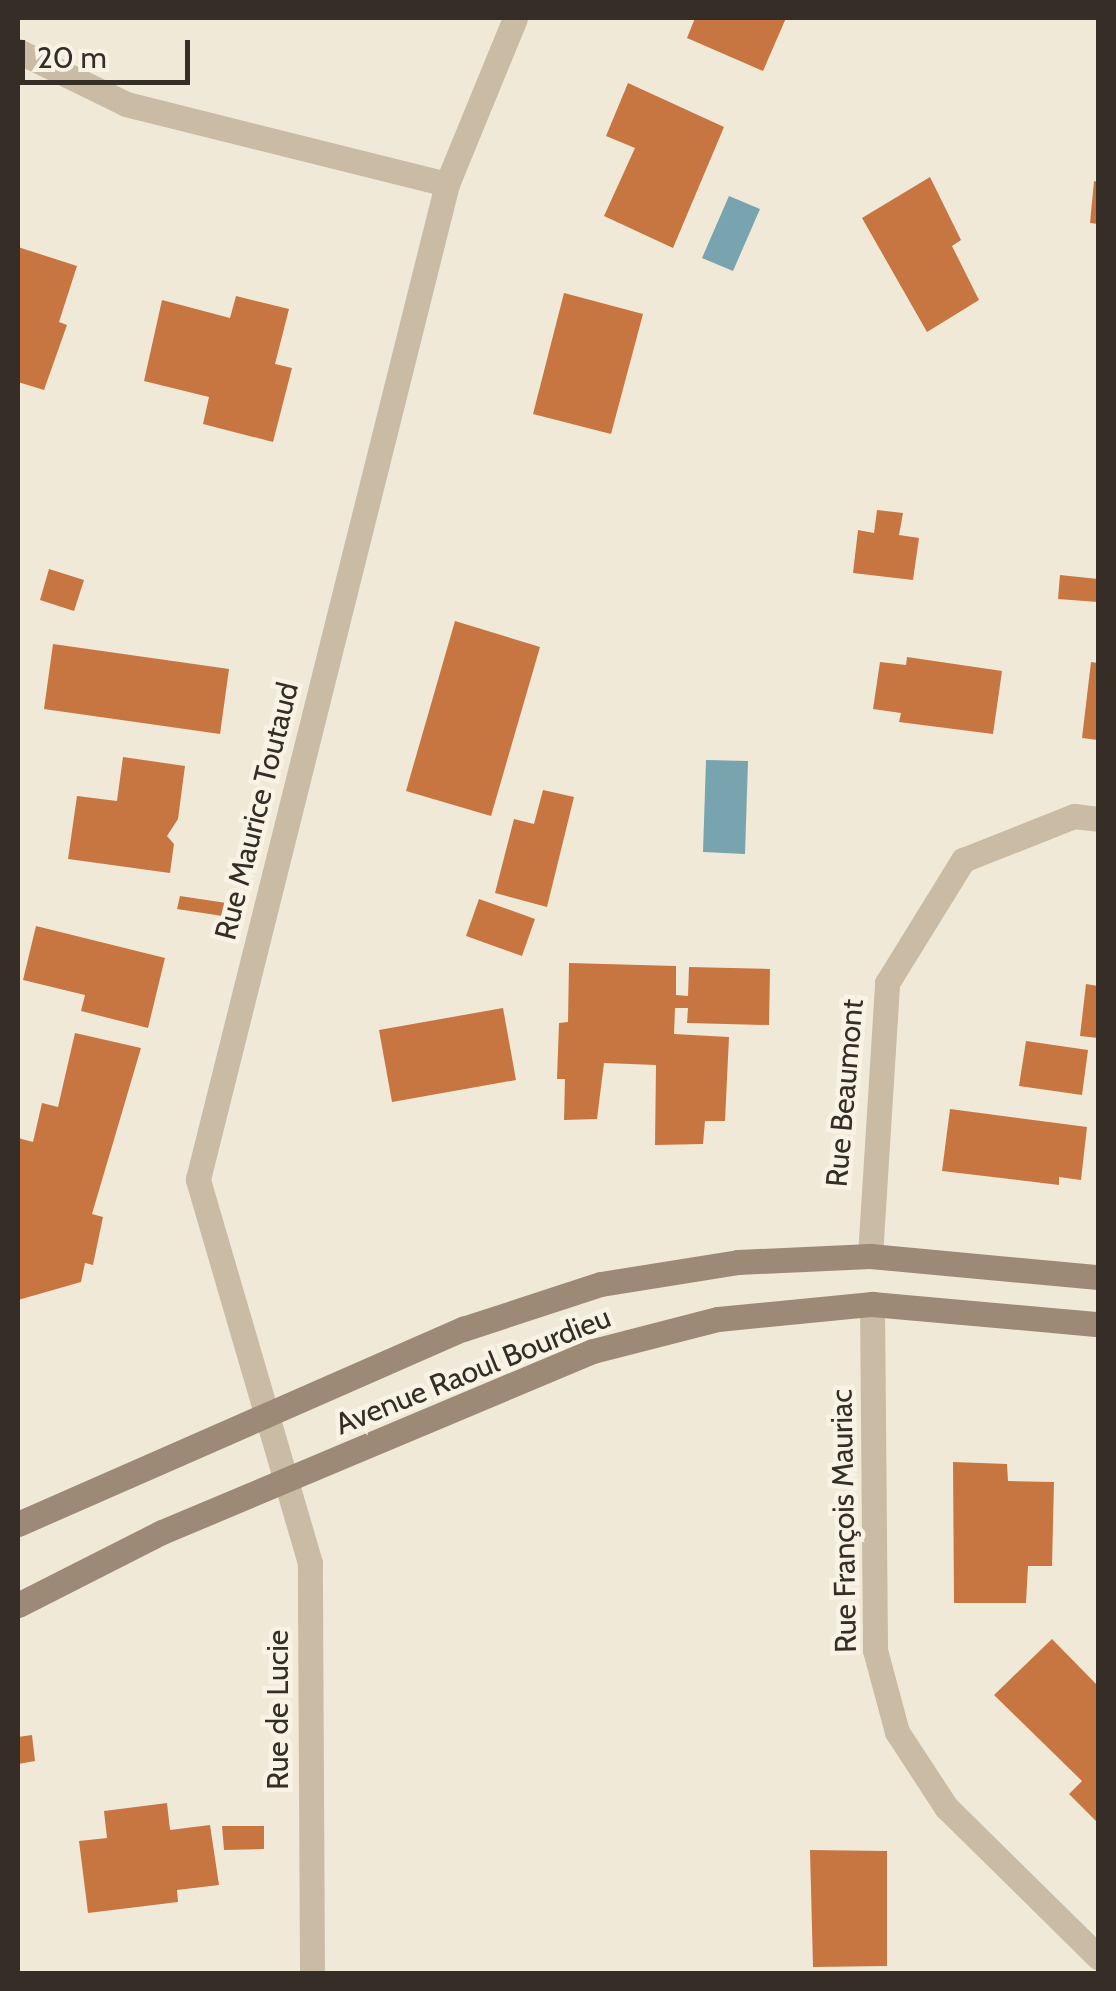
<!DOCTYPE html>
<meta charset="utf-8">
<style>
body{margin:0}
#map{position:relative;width:1116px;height:1991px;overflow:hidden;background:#f1e9d8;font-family:Cabin,sans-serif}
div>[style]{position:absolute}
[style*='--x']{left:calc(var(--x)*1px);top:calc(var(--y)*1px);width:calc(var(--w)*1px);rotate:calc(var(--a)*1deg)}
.water>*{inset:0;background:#77a4ae}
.building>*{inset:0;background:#c77641}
.street>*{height:25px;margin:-12.5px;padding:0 12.5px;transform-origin:12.5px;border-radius:12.5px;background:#c9bba4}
.secondary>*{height:25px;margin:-12.5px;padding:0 12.5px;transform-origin:12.5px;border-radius:12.5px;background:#9d8a76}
span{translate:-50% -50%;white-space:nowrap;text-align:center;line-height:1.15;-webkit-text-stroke:9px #f9f3e5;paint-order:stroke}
.street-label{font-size:30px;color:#352d26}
.frame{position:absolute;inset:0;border:20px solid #352d26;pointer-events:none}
.scale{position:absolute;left:20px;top:40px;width:170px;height:45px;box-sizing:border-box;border:5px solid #352d26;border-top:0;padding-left:12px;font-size:30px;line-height:35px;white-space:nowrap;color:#352d26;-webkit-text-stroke:8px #f9f3e5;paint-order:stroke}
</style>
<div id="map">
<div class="water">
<div style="clip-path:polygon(729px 196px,760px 209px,733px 271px,702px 258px)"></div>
<div style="clip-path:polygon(706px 760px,748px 761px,745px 854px,703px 852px)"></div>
</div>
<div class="building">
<div style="clip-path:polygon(695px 18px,786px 18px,763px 71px,687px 38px)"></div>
<div style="clip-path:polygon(628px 83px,724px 127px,673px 248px,604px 216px,635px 148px,606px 136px)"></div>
<div style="clip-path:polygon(930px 177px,961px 240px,952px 246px,979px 300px,927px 332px,862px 218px)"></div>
<div style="clip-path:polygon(1094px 181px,1098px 182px,1098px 224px,1090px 223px)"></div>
<div style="clip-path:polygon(18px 247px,77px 266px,59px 322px,67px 325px,44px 390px,18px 382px)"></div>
<div style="clip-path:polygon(564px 293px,643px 314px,611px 434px,533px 414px)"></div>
<div style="clip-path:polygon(236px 296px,289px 309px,275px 364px,292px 368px,273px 442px,203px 424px,209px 397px,144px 381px,162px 300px,230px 318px)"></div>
<div style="clip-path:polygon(877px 510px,903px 513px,899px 535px,919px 538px,913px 580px,853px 573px,858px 530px,874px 533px)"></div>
<div style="clip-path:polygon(49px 569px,84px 580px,74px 611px,40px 600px)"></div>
<div style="clip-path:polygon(1060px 575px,1098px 579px,1098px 602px,1058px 599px)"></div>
<div style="clip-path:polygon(455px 621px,540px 647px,491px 816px,406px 791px)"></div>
<div style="clip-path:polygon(53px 644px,229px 669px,220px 734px,44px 709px)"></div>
<div style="clip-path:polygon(907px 657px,1002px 671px,993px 734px,899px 722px,901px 713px,873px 709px,880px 662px,906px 665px)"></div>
<div style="clip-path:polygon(1091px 662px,1098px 663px,1098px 740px,1082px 738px)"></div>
<div style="clip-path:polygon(123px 757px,185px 766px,178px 819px,167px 836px,174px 844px,170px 873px,68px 859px,77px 796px,117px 801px)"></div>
<div style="clip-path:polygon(543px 790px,574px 797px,547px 907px,495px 893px,514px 819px,534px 824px)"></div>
<div style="clip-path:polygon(180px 896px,233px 904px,229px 917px,177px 909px)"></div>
<div style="clip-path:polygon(479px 899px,535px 919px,522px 956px,466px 936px)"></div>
<div style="clip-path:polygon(36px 926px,165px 958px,148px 1028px,81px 1011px,85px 995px,23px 980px)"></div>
<div style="clip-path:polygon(569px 963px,676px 966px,676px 995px,688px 996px,689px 967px,770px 969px,769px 1025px,687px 1023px,688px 1008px,675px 1008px,674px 1034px,729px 1037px,725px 1121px,705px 1121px,703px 1144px,655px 1145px,656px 1065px,604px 1063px,597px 1119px,564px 1120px,565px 1079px,557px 1079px,559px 1023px,568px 1022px)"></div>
<div style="clip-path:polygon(1086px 984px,1098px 986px,1098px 1038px,1080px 1036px)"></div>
<div style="clip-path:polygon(503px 1008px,516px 1080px,392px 1102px,379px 1030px)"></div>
<div style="clip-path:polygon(75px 1033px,141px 1048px,92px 1214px,103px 1217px,93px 1265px,85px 1263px,81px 1282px,18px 1300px,18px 1138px,33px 1142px,42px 1103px,58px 1107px)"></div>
<div style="clip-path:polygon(1026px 1041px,1088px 1050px,1082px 1095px,1019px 1086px)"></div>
<div style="clip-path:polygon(950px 1109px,1087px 1127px,1081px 1180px,1059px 1177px,1059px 1185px,942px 1171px)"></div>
<div style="clip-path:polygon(953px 1462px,1007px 1464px,1008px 1481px,1054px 1482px,1052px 1566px,1028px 1566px,1026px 1603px,954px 1603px)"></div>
<div style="clip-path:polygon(1052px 1639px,1098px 1686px,1098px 1823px,1069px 1794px,1082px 1781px,994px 1695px)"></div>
<div style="clip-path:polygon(32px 1735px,35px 1761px,18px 1764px,18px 1737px)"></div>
<div style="clip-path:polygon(167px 1803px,170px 1830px,210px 1825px,219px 1885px,177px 1890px,178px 1902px,88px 1913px,79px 1841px,107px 1838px,104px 1811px)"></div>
<div style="clip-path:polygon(222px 1826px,264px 1826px,264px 1849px,224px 1850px)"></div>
<div style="clip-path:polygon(810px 1850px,887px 1851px,887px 1966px,813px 1967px)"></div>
</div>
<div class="street">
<div style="--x:18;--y:51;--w:120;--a:26.1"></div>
<div style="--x:126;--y:104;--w:331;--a:14"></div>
<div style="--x:447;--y:184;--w:179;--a:-67.7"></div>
<div style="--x:870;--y:1256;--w:274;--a:-86.4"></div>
<div style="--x:887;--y:983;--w:145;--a:-58.3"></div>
<div style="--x:963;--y:860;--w:119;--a:-21.6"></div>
<div style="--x:1074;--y:816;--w:24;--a:7"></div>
<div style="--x:872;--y:1304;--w:346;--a:89.5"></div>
<div style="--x:875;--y:1650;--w:85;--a:75"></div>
<div style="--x:897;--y:1732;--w:90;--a:56.8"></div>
<div style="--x:946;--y:1807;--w:214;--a:44.6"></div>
<div style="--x:312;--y:1974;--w:411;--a:-90.3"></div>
<div style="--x:310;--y:1563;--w:400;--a:-106.3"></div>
<div style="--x:198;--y:1179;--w:1026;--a:-75.95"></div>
</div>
<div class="secondary">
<div style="--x:18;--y:1524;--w:486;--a:-23.7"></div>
<div style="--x:463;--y:1329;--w:145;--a:-18.1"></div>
<div style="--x:601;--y:1284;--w:139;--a:-9.1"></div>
<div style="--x:738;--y:1262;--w:132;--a:-2.6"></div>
<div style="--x:870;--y:1256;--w:229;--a:5.3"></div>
<div style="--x:18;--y:1605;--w:161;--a:-26.9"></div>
<div style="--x:162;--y:1532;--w:467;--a:-22.8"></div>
<div style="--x:593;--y:1351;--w:129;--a:-14.4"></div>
<div style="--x:718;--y:1319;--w:155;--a:-5.6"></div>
<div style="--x:872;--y:1304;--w:227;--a:5.1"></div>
</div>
<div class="street-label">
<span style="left:257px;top:811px;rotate:-76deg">Rue Maurice Toutaud</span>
<span style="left:845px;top:1093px;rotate:-85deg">Rue Beaumont</span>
<span style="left:473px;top:1371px;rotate:-22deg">Avenue Raoul Bourdieu</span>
<span style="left:844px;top:1521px;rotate:-91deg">Rue François Mauriac</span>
<span style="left:278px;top:1710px;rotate:-90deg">Rue de Lucie</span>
</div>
<div class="frame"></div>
<div class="scale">20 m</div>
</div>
